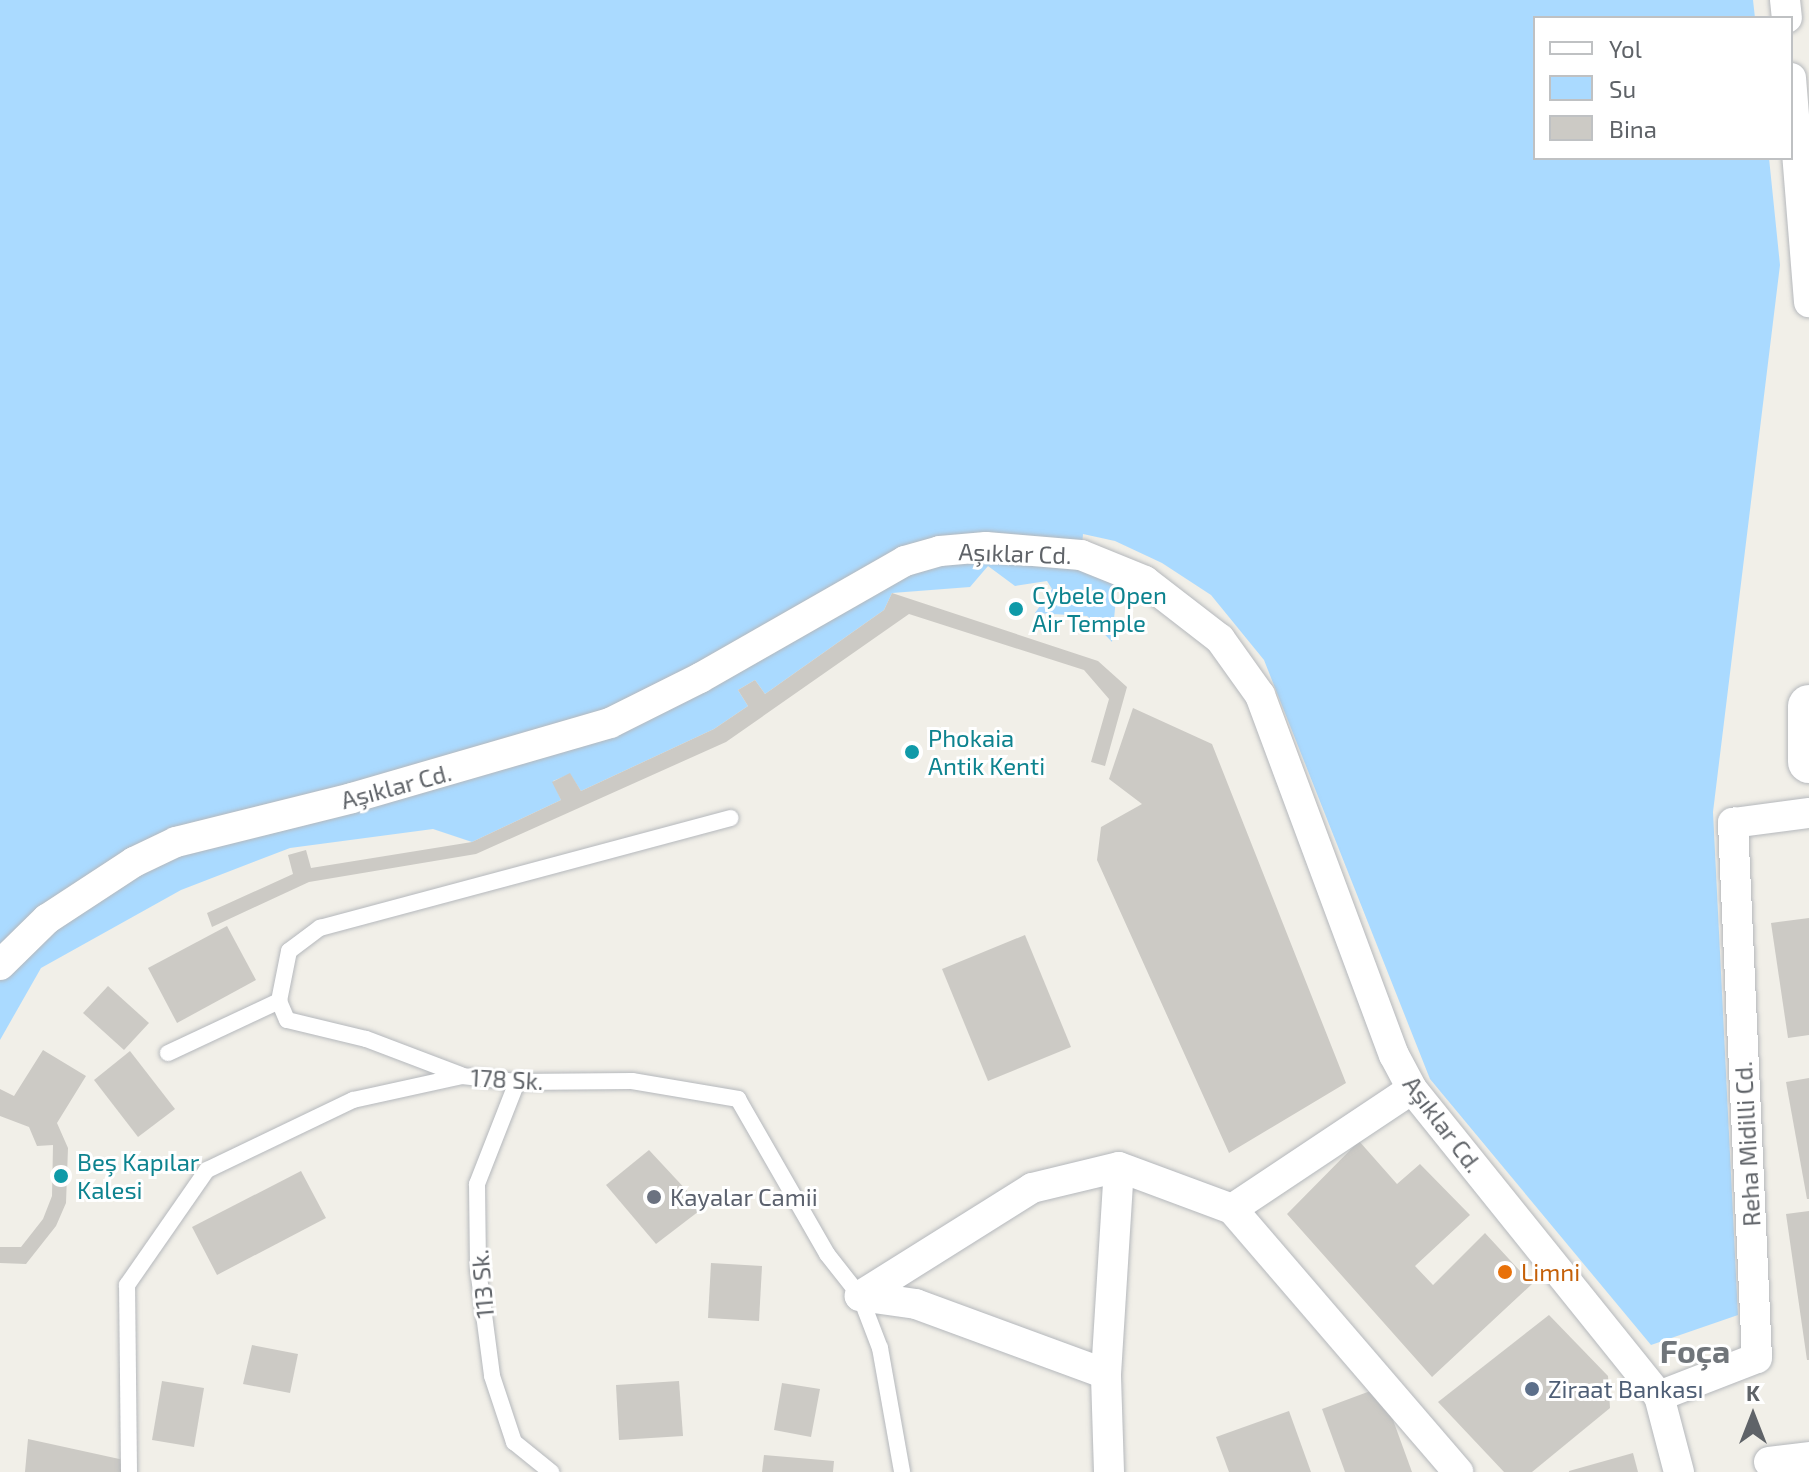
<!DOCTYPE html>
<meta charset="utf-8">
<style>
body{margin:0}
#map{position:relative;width:1809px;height:1472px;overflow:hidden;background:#f1efe8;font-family:"Exo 2",sans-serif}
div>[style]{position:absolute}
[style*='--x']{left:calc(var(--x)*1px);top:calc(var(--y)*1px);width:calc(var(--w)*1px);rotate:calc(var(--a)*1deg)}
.water>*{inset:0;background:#aadaff}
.building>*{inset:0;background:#cccac5}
.roads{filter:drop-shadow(0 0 2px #b5b8bc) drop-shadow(0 0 2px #b5b8bc)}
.lane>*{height:16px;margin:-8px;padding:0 8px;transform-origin:8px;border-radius:8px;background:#fff}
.street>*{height:30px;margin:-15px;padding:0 15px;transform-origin:15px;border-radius:15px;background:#fff}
.secondary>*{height:42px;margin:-21px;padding:0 21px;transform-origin:21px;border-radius:21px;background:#fff}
.dots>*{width:22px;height:22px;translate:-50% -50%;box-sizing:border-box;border:4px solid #fff;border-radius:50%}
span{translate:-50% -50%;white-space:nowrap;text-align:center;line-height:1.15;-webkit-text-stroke:6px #fff;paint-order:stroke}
.street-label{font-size:24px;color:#5f6368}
.culture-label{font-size:24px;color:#0d838f}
.left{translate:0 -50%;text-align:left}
.worship-label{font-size:24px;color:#5b616d}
.food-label{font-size:24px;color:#c56008}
.service-label{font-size:24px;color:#4e5e75}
.district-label{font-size:32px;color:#70757a;font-weight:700}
.legend{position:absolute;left:1533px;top:16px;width:260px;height:144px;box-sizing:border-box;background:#fff;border:2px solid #bfc1c3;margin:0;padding:10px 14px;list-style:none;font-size:24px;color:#5f6368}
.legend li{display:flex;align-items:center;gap:16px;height:40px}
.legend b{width:40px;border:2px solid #bfc1c3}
.north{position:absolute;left:1713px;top:1376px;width:80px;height:80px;-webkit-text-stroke:6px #fff;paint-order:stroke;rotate:0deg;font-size:22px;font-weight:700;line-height:32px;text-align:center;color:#5f6368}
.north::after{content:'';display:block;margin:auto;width:28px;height:36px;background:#5f6368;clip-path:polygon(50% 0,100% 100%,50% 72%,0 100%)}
</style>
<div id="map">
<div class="water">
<div style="clip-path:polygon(0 0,1753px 0,1755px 18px,1535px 18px,1535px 158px,1769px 158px,1780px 265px,1713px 812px,1738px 1315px,1651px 1345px,1430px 1079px,1264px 660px,1211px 595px,1162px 563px,1115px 541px,1083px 534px,1080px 566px,1117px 586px,1112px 642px,1087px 616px,1035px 613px,1052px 589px,1047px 581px,1015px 586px,988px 566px,970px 587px,892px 593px,884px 610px,765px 694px,755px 680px,738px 690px,748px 706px,714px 729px,581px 791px,570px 774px,553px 781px,561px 800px,472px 842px,433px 829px,290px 848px,181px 890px,41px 968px,0 1040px)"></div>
</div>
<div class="building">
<div style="clip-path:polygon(892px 593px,1098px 661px,1127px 687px,1105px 766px,1091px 762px,1109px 699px,1084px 670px,909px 614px,726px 742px,476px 854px,309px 882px,212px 927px,207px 913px,293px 874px,288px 855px,306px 850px,311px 868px,472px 842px,561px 800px,552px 782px,570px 773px,581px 791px,714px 729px,748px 706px,738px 690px,755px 680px,765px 694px,884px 610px)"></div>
<div style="clip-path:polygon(1133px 708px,1212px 744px,1346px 1083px,1229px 1153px,1097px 860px,1101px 827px,1142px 804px,1109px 779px)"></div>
<div style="clip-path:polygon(1809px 918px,1809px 1035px,1788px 1038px,1771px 923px)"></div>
<div style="clip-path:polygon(227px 926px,256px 980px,177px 1023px,148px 968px)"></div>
<div style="clip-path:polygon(1025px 935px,1071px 1047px,988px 1081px,942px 969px)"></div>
<div style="clip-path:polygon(108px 986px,149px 1023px,124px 1050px,83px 1013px)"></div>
<div style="clip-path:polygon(43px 1050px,86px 1076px,57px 1123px,68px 1148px,66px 1203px,56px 1226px,26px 1264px,0 1263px,0 1247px,21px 1247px,43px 1219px,52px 1196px,53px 1145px,37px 1146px,29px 1127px,0 1116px,0 1089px,14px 1096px)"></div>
<div style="clip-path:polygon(130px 1051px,175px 1109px,138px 1137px,94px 1080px)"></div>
<div style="clip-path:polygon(1809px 1078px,1809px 1199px,1807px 1199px,1786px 1082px)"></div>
<div style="clip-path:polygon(1359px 1141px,1397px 1184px,1420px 1164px,1470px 1215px,1415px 1266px,1433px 1285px,1485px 1233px,1532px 1284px,1432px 1377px,1287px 1214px)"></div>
<div style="clip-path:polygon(649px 1150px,703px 1208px,656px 1244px,606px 1185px)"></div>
<div style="clip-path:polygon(301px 1171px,326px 1218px,217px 1275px,192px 1227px)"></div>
<div style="clip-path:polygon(1809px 1211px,1809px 1360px,1807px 1360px,1786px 1214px)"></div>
<div style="clip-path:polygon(711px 1263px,762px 1266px,759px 1321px,708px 1318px)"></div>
<div style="clip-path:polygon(1549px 1315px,1608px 1376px,1610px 1408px,1532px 1472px,1504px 1472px,1438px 1402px)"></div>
<div style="clip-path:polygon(252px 1345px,298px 1354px,290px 1393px,243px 1384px)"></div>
<div style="clip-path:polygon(162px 1381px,204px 1388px,194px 1447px,152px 1440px)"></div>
<div style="clip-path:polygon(679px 1381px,683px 1436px,619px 1440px,616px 1385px)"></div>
<div style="clip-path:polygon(782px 1383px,820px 1389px,811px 1437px,774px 1430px)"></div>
<div style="clip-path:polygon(1381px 1387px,1412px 1472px,1345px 1472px,1322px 1409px)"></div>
<div style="clip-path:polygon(1289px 1411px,1311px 1472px,1229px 1472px,1216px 1437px)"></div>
<div style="clip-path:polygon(28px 1439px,124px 1460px,121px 1472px,25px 1472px)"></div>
<div style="clip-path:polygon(1633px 1453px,1638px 1472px,1569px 1472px,1569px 1471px)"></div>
<div style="clip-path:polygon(764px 1455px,834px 1461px,833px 1472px,762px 1472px)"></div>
</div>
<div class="roads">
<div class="lane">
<div style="--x:168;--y:1053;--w:123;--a:-25.1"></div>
<div style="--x:461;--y:1075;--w:102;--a:-159.2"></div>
<div style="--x:366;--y:1039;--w:81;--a:-166.5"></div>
<div style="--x:287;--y:1020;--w:21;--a:-113"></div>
<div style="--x:279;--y:1001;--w:51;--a:-78.7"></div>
<div style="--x:289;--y:951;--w:39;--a:-37"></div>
<div style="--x:320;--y:928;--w:425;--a:-15"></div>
<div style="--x:517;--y:1082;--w:110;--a:111.4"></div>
<div style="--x:477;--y:1184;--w:85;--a:89.3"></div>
<div style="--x:478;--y:1269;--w:108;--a:82.5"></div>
<div style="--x:492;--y:1376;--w:70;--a:71.6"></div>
<div style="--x:514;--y:1442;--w:48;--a:39"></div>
<div style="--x:129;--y:1472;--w:187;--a:-90.6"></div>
<div style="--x:127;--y:1285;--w:140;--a:-55.2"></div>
<div style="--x:207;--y:1170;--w:162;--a:-25.6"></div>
<div style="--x:353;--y:1100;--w:112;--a:-12.4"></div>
<div style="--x:462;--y:1076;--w:55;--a:6.2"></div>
<div style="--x:517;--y:1082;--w:115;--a:-0.5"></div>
<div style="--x:632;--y:1081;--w:108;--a:9.6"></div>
<div style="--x:738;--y:1099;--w:179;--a:60.1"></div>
<div style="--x:827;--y:1254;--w:53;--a:51.8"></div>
<div style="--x:860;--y:1296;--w:56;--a:69"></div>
<div style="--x:880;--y:1348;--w:126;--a:79.9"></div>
</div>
<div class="street">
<div style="--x:1785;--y:0;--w:18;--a:84"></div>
<div style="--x:1791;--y:78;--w:225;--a:85.4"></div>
<div style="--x:0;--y:965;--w:66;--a:-44.4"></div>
<div style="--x:47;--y:919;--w:104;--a:-33.2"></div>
<div style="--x:134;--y:862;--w:47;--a:-25.5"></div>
<div style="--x:176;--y:842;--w:181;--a:-14"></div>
<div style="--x:352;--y:798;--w:269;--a:-16.2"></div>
<div style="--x:610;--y:723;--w:101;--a:-26.6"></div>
<div style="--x:700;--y:678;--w:236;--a:-29.7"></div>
<div style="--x:905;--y:561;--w:36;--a:-16"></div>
<div style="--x:940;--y:551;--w:46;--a:-5"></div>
<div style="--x:986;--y:547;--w:95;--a:4.8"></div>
<div style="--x:1081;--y:555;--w:69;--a:22.1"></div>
<div style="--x:1145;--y:581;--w:95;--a:37.7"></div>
<div style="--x:1220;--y:639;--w:69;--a:54.5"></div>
<div style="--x:1260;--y:695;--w:384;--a:69.6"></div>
<div style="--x:1394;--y:1055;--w:38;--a:62"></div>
<div style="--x:1412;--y:1089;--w:394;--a:51.2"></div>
<div style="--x:1659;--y:1396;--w:79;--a:75.3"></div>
<div style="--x:1232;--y:1209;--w:347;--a:49.3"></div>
<div style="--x:1106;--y:1374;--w:202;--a:-159.8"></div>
<div style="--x:916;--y:1304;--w:57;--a:-171.9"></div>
<div style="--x:860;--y:1296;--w:203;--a:-32.1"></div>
<div style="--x:1032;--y:1188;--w:89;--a:-13.6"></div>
<div style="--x:1119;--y:1167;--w:121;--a:20.4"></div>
<div style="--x:1232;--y:1209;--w:216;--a:-33.7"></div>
<div style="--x:1659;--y:1396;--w:105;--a:-21.2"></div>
<div style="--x:1757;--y:1358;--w:536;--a:-92.57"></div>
<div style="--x:1733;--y:823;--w:77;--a:-7.5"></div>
<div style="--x:1769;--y:1462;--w:40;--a:-7.1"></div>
<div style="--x:1109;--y:1472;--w:98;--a:-91.8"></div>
<div style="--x:1106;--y:1374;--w:207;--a:-86.4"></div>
</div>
<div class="secondary">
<div style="--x:1809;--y:706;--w:56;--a:90"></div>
</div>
</div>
<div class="dots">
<div style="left:1016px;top:609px;background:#0f9aa8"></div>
<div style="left:912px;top:752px;background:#0f9aa8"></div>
<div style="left:61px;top:1176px;background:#0f9aa8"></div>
<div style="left:654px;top:1197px;background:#6b7280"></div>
<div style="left:1505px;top:1272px;background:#e8710a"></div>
<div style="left:1532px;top:1389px;background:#5c6f8a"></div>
</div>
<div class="street-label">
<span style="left:1015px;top:553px;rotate:2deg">Aşıklar Cd.</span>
<span style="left:396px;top:786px;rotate:-15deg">Aşıklar Cd.</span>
<span style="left:507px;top:1079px;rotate:3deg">178 Sk.</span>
<span style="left:1443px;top:1124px;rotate:53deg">Aşıklar Cd.</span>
<span style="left:1747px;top:1144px;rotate:-93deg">Reha Midilli Cd.</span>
<span style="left:482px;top:1284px;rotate:-95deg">113 Sk.</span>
</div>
<div class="culture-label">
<span class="left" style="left:1032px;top:609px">Cybele Open<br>Air Temple</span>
<span class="left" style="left:928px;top:752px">Phokaia<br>Antik Kenti</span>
<span class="left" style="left:77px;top:1176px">Beş Kapılar<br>Kalesi</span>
</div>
<div class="worship-label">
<span class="left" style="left:670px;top:1197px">Kayalar Camii</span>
</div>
<div class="food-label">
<span class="left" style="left:1521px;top:1272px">Limni</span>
</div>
<div class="service-label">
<span class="left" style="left:1548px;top:1389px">Ziraat Bankası</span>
</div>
<div class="district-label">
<span style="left:1695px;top:1350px">Foça</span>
</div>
<ul class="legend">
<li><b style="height:10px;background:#fff"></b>Yol</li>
<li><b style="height:22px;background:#aadaff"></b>Su</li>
<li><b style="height:22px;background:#cccac5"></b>Bina</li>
</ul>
<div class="north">K</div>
</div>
